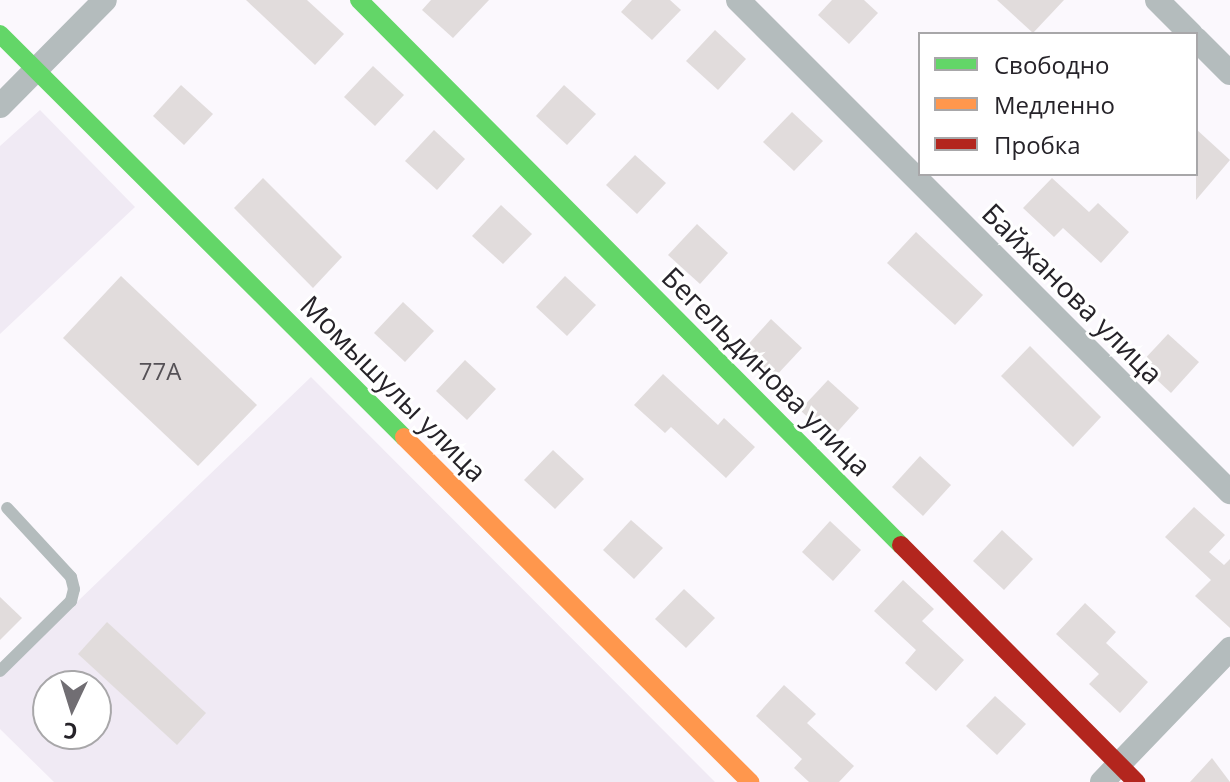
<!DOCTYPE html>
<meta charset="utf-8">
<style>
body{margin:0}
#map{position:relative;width:1230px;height:782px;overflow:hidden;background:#fbf8fd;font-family:"Open Sans",sans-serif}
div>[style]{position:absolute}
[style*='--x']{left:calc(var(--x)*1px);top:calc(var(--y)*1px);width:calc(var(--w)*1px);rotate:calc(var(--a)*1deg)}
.built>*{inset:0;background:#f0eaf4}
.building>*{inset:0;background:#e1dcdc}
.lane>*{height:12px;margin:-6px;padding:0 6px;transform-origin:6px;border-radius:6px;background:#b4bcbd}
.street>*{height:24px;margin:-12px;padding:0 12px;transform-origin:12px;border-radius:12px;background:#b4bcbd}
.fast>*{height:18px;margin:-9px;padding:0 9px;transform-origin:9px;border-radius:9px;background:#63d668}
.slow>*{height:18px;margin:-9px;padding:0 9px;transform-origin:9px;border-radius:9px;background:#ff974d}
.jam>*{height:18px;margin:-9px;padding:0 9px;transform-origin:9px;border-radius:9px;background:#b3261e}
span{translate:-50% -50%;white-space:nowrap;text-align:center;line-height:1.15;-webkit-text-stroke:6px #fff;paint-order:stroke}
.number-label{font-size:24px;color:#555156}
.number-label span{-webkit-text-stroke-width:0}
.street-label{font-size:28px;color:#262329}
.legend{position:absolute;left:918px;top:32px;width:280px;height:144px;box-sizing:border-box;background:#fff;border:2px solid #a8a7a9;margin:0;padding:10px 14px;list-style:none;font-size:24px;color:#262329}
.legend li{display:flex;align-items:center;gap:16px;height:40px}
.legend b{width:40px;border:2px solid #a8a7a9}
.north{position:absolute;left:32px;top:670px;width:80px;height:80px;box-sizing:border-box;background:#fff;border:2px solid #a8a7a9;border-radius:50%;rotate:184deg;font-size:22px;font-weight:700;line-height:32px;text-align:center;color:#262329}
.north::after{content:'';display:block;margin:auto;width:28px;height:36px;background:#716e73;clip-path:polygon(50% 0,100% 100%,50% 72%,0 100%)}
</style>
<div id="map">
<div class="built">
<div style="clip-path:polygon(40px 110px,135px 207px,0 334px,0 146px)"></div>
<div style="clip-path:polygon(evenodd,311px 377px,715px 782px,54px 782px,0 729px,0 676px,311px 377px,48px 686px,96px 686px,96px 734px,48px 734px,48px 686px)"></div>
</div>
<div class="building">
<div style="clip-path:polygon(246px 0,307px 0,344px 34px,315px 65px)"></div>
<div style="clip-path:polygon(431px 0,489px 0,453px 38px,422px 10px)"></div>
<div style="clip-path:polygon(632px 0,670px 0,681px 10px,652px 40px,621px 12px)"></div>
<div style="clip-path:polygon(832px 0,864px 0,878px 13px,849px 44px,818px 15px)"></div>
<div style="clip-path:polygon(997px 0,1064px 0,1033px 33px)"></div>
<div style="clip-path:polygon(715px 30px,746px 59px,718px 90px,686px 61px)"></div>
<div style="clip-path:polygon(373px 66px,404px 95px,375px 126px,344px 97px)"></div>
<div style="clip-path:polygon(181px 85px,213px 114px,184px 145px,153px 116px)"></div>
<div style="clip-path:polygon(564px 85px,596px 114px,567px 145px,536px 116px)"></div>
<div style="clip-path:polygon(792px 112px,823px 141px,794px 171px,763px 142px)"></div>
<div style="clip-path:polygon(1196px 129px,1230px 160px,1196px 200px)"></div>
<div style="clip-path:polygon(434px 130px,465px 159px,437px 190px,405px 161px)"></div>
<div style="clip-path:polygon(635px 155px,666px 183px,637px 214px,606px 185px)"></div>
<div style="clip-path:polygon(263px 178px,342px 257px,313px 288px,234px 208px)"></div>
<div style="clip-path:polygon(1052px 178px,1089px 212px,1098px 203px,1129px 232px,1101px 263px,1063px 228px,1054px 237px,1023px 208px)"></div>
<div style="clip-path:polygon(501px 205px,532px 234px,503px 264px,472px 236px)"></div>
<div style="clip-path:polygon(697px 224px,728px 253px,700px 284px,668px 255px)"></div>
<div style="clip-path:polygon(916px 232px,983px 295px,955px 325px,887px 263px)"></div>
<div style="clip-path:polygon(121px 276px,257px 405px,198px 466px,63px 338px)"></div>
<div style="clip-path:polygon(565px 276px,596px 305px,567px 336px,536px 307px)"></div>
<div style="clip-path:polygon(403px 302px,434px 331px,405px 362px,374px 333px)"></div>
<div style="clip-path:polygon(771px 319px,802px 348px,774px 378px,743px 350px)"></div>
<div style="clip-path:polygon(1168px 334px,1199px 362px,1171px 393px,1140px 364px)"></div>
<div style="clip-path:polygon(1030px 346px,1101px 417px,1073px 447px,1001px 376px)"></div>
<div style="clip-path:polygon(465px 360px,496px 389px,467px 420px,436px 391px)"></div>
<div style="clip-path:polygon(663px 374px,718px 425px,724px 418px,755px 447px,726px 478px,671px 427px,665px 433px,634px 405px)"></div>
<div style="clip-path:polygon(828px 380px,859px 408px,831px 439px,800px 410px)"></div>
<div style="clip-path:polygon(553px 450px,584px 479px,555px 509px,524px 480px)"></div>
<div style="clip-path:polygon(920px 456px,951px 485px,923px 516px,892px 487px)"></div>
<div style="clip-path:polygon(1194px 507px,1225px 535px,1209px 552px,1224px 565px,1230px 559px,1230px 628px,1195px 596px,1211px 580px,1165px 537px)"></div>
<div style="clip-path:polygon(631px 520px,663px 548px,634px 579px,603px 550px)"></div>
<div style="clip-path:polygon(830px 521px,861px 550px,833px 581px,802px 552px)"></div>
<div style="clip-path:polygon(1002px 530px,1033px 559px,1004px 590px,973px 561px)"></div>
<div style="clip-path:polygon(903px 580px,934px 609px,922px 621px,964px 660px,936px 691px,905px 663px,916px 650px,874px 611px)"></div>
<div style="clip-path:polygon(684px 589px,715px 618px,686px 648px,655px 619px)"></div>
<div style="clip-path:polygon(0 597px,22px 618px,0 640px)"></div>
<div style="clip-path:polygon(1085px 603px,1116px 632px,1106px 643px,1148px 682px,1120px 713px,1089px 684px,1099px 674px,1056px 634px)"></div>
<div style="clip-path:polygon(107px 622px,206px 713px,177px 745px,78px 654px)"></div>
<div style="clip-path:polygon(784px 685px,816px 714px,807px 723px,854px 766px,839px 782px,809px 782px,794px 768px,802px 759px,756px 716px)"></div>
<div style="clip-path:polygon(995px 696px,1026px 724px,997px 755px,966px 726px)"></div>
<div style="clip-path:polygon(1212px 758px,1230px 782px,1190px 782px)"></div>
</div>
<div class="lane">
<div style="--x:0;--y:671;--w:100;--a:-44.6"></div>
<div style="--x:71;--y:601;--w:12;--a:-76"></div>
<div style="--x:74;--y:589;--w:12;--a:-104"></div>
<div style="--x:71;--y:577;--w:94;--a:-132.8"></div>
</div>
<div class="street">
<div style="--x:738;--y:0;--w:696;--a:45"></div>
<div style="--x:1157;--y:0;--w:48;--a:45"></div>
<div style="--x:1196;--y:39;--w:48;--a:45"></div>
<div style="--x:0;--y:106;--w:149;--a:-45.3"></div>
<div style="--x:1102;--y:782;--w:185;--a:-46.1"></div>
</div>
<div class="fast">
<div style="--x:359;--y:0;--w:769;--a:45.16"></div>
<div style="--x:0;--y:34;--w:571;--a:44.93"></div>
</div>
<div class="slow">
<div style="--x:404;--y:437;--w:489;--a:44.9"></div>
</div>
<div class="jam">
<div style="--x:901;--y:545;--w:334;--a:45.2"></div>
</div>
<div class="number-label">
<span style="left:160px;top:371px">77А</span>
</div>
<div class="street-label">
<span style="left:1073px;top:293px;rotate:45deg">Байжанова улица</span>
<span style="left:767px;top:371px;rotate:45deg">Бегельдинова улица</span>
<span style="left:394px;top:388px;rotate:45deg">Момышулы улица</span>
</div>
<ul class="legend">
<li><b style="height:10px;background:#63d668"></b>Свободно</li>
<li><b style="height:10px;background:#ff974d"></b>Медленно</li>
<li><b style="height:10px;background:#b3261e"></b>Пробка</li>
</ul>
<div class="north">С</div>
</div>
